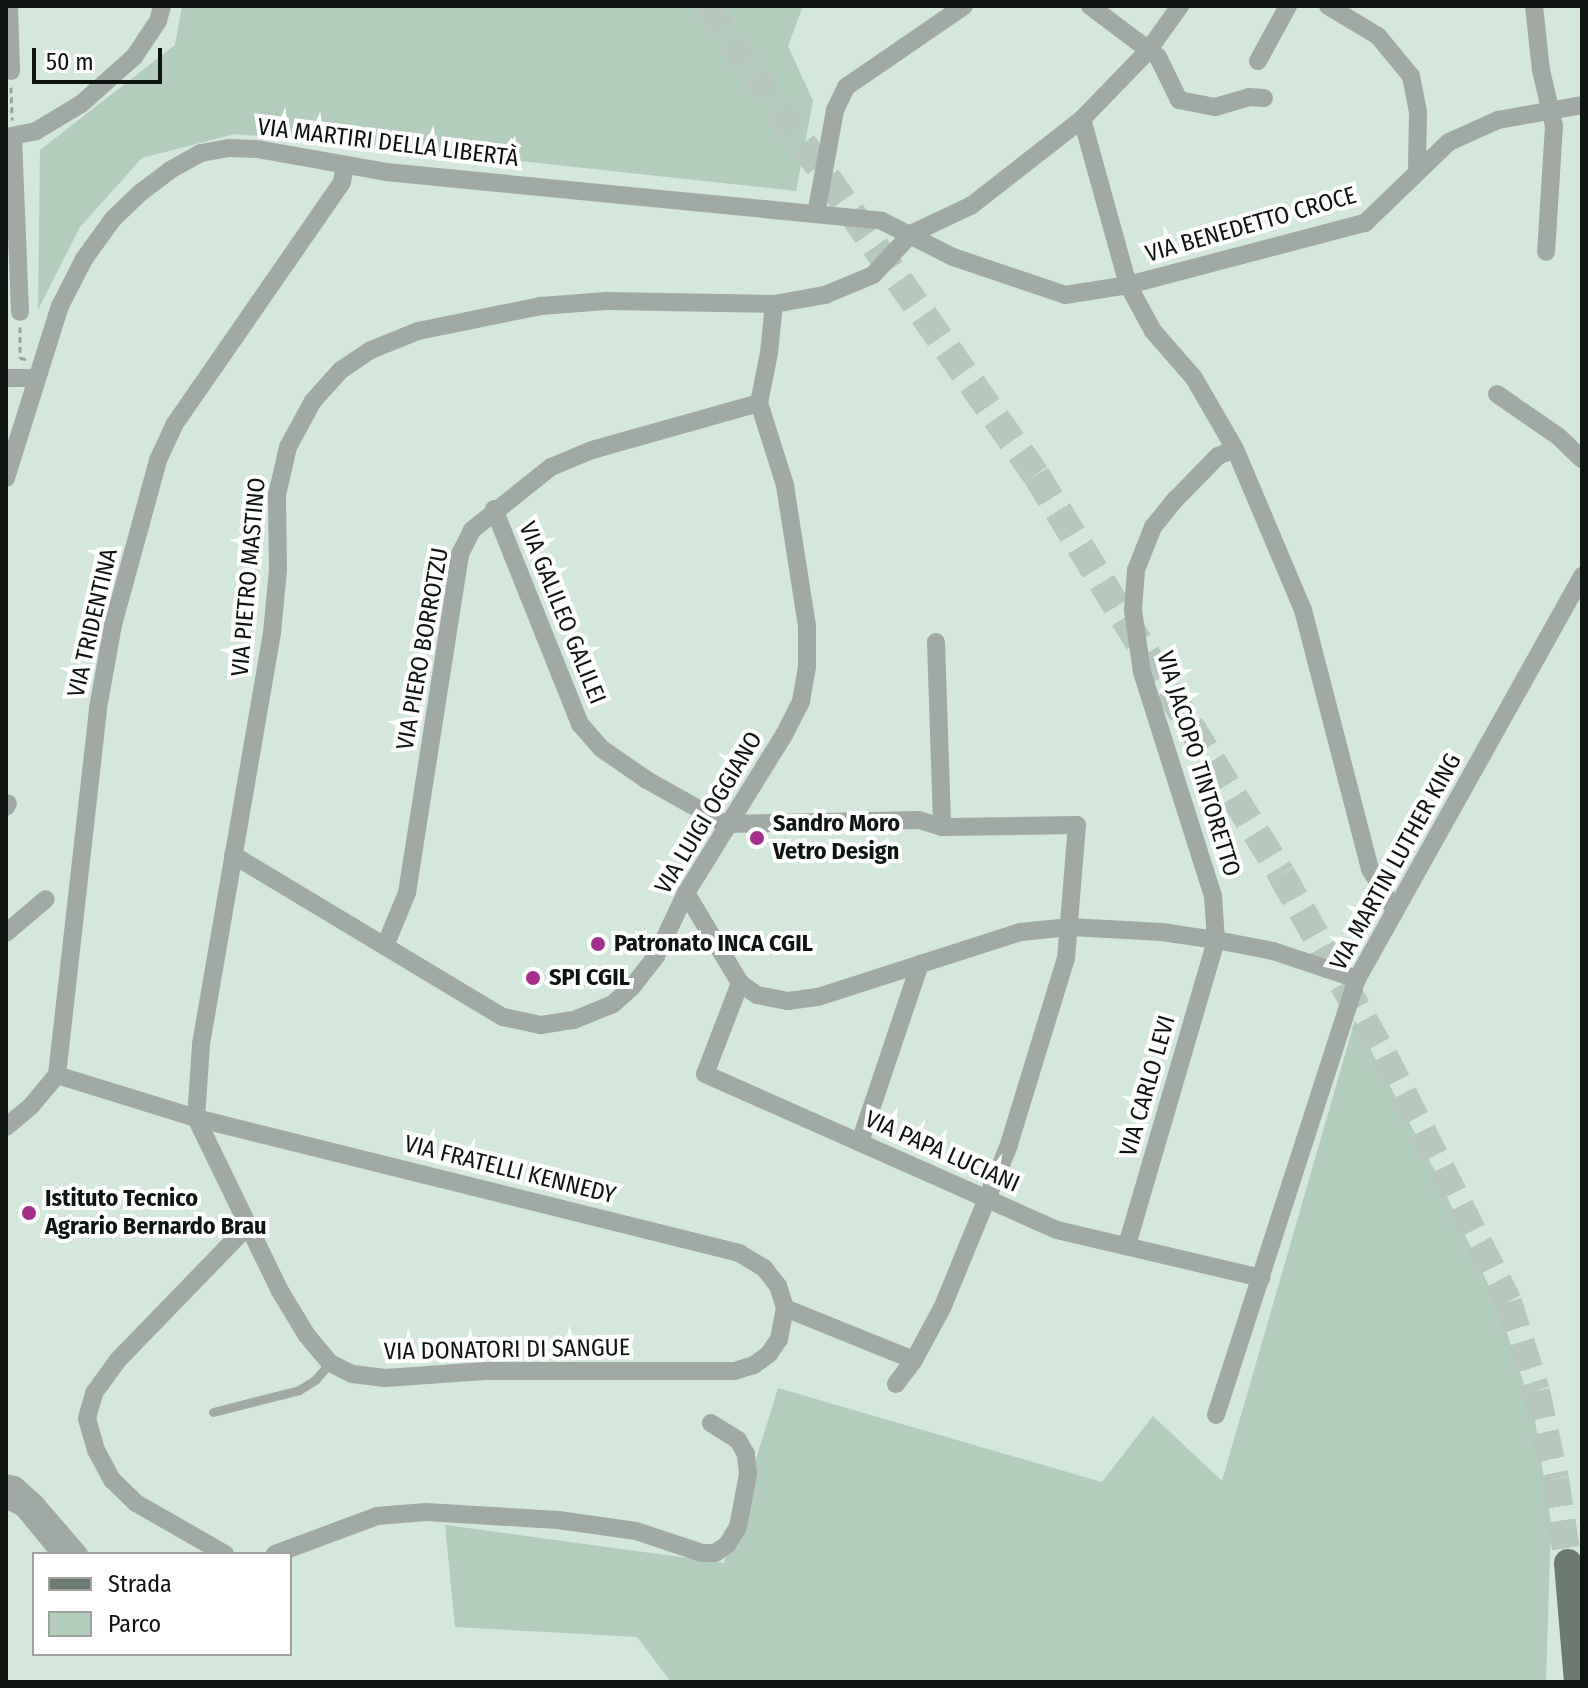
<!DOCTYPE html>
<meta charset="utf-8">
<style>
body{margin:0}
#map{position:relative;width:1588px;height:1688px;overflow:hidden;background:#d4e7db;font-family:"Fira Sans Condensed",sans-serif}
div>[style]{position:absolute}
[style*='--x']{left:calc(var(--x)*1px);top:calc(var(--y)*1px);width:calc(var(--w)*1px);rotate:calc(var(--a)*1deg)}
.green>*{inset:0;background:#b2cdbc}
.primary-tunnel>*{height:28px;margin-top:-14px;transform-origin:0;background:repeating-linear-gradient(90deg,#b6c7bd 0 28px,transparent 0 42px)}
.path>*{height:3px;margin-top:-1.5px;transform-origin:0;background:repeating-linear-gradient(90deg,#96a59b 0 6px,transparent 0 10px)}
.service>*{height:9px;margin:-4.5px;padding:0 4.5px;transform-origin:4.5px;border-radius:4.5px;background:#a1a9a4}
.minor>*{height:18px;margin:-9px;padding:0 9px;transform-origin:9px;border-radius:9px;background:#a1a9a4}
.primary>*{height:28px;margin:-14px;padding:0 14px;transform-origin:14px;border-radius:14px;background:#6c7a71}
.dots>*{width:22px;height:22px;translate:-50% -50%;box-sizing:border-box;border:4px solid #fff;border-radius:50%}
span{translate:-50% -50%;white-space:nowrap;text-align:center;line-height:1.15;-webkit-text-stroke:8px #fff;paint-order:stroke}
.street-label{font-size:24px;color:#0e1410}
.poi-label{font-size:24px;color:#0e1410;font-weight:700}
.left{translate:0 -50%;text-align:left}
.frame{position:absolute;inset:0;border:8px solid #0e1410;pointer-events:none}
.legend{position:absolute;left:32px;top:1552px;width:260px;height:104px;box-sizing:border-box;background:#fff;border:2px solid #9fa19f;margin:0;padding:10px 14px;list-style:none;font-size:24px;color:#0e1410}
.legend li{display:flex;align-items:center;gap:16px;height:40px}
.legend b{width:40px;border:2px solid #9fa19f}
.scale{position:absolute;left:32px;top:48px;width:130px;height:36px;box-sizing:border-box;border:4px solid #0e1410;border-top:0;padding-left:10px;font-size:24px;line-height:28px;white-space:nowrap;color:#0e1410;-webkit-text-stroke:6px #fff;paint-order:stroke}
</style>
<div id="map">
<div class="green">
<div style="clip-path:polygon(182px 6px,803px 6px,788px 46px,813px 101px,796px 191px,364px 144px,235px 134px,142px 158px,80px 227px,38px 310px,40px 150px,175px 45px)"></div>
<div style="clip-path:polygon(1355px 1020px,1434px 1169px,1497px 1303px,1534px 1414px,1551px 1523px,1546px 1682px,671px 1682px,637px 1637px,455px 1627px,445px 1525px,724px 1563px,778px 1388px,1102px 1482px,1153px 1416px,1222px 1481px)"></div>
</div>
<div class="primary-tunnel">
<div style="--x:706;--y:6;--w:573;--a:54.87"></div>
<div style="--x:1036;--y:475;--w:468;--a:58.4"></div>
<div style="--x:1281;--y:874;--w:209;--a:60.5"></div>
<div style="--x:1384;--y:1056;--w:275;--a:63.2"></div>
<div style="--x:1508;--y:1302;--w:93;--a:72.5"></div>
<div style="--x:1536;--y:1391;--w:90;--a:77.8"></div>
<div style="--x:1555;--y:1479;--w:85;--a:81.2"></div>
</div>
<div class="path">
<div style="--x:11;--y:87;--w:33;--a:88"></div>
<div style="--x:20;--y:327;--w:31;--a:90"></div>
<div style="--x:20;--y:358;--w:6;--a:9"></div>
</div>
<div class="service">
<div style="--x:213;--y:1412;--w:89;--a:-14.3"></div>
<div style="--x:299;--y:1390;--w:19;--a:-32"></div>
<div style="--x:315;--y:1380;--w:23;--a:-49"></div>
</div>
<div class="minor">
<div style="--x:9;--y:6;--w:65;--a:88.2"></div>
<div style="--x:1090;--y:6;--w:85;--a:36.9"></div>
<div style="--x:1158;--y:57;--w:48;--a:64"></div>
<div style="--x:1179;--y:100;--w:37;--a:11"></div>
<div style="--x:1215;--y:107;--w:35;--a:-16"></div>
<div style="--x:1249;--y:97;--w:15;--a:4"></div>
<div style="--x:1328;--y:6;--w:58;--a:31"></div>
<div style="--x:1378;--y:36;--w:52;--a:50.5"></div>
<div style="--x:1411;--y:76;--w:37;--a:79"></div>
<div style="--x:1418;--y:112;--w:60;--a:91"></div>
<div style="--x:1534;--y:6;--w:64;--a:83.8"></div>
<div style="--x:1541;--y:70;--w:57;--a:76.9"></div>
<div style="--x:1554;--y:126;--w:126;--a:93.6"></div>
<div style="--x:1258;--y:61;--w:63;--a:-61.4"></div>
<div style="--x:1082;--y:119;--w:172;--a:74.5"></div>
<div style="--x:1128;--y:285;--w:52;--a:61.5"></div>
<div style="--x:1153;--y:331;--w:62;--a:48.9"></div>
<div style="--x:1194;--y:378;--w:82;--a:60"></div>
<div style="--x:1235;--y:449;--w:175;--a:67.1"></div>
<div style="--x:1303;--y:610;--w:268;--a:75.5"></div>
<div style="--x:1370;--y:869;--w:49;--a:59.2"></div>
<div style="--x:6;--y:137;--w:31;--a:-11"></div>
<div style="--x:36;--y:131;--w:52;--a:-31"></div>
<div style="--x:81;--y:104;--w:71;--a:-41.6"></div>
<div style="--x:134;--y:57;--w:43;--a:-56.3"></div>
<div style="--x:158;--y:21;--w:16;--a:-75"></div>
<div style="--x:13;--y:137;--w:175;--a:87.7"></div>
<div style="--x:816;--y:214;--w:106;--a:-79.6"></div>
<div style="--x:835;--y:110;--w:25;--a:-64"></div>
<div style="--x:846;--y:87;--w:143;--a:-34.5"></div>
<div style="--x:6;--y:378;--w:29;--a:0"></div>
<div style="--x:1497;--y:394;--w:75;--a:34.7"></div>
<div style="--x:1559;--y:437;--w:32;--a:44"></div>
<div style="--x:6;--y:478;--w:180;--a:-72.6"></div>
<div style="--x:60;--y:306;--w:53;--a:-62.9"></div>
<div style="--x:84;--y:259;--w:49;--a:-54.1"></div>
<div style="--x:113;--y:219;--w:37;--a:-44"></div>
<div style="--x:140;--y:193;--w:38;--a:-37"></div>
<div style="--x:170;--y:170;--w:35;--a:-29"></div>
<div style="--x:201;--y:153;--w:29;--a:-10"></div>
<div style="--x:230;--y:148;--w:27;--a:2"></div>
<div style="--x:257;--y:149;--w:131;--a:10.1"></div>
<div style="--x:386;--y:172;--w:498;--a:5.6"></div>
<div style="--x:882;--y:221;--w:80;--a:26.9"></div>
<div style="--x:953;--y:257;--w:118;--a:18.7"></div>
<div style="--x:1065;--y:295;--w:64;--a:-9"></div>
<div style="--x:1128;--y:285;--w:245;--a:-14.7"></div>
<div style="--x:1365;--y:223;--w:117;--a:-44"></div>
<div style="--x:1449;--y:142;--w:54;--a:-24.2"></div>
<div style="--x:1498;--y:120;--w:85;--a:-10.1"></div>
<div style="--x:494;--y:509;--w:232;--a:68.2"></div>
<div style="--x:580;--y:724;--w:33;--a:49"></div>
<div style="--x:602;--y:749;--w:55;--a:34.6"></div>
<div style="--x:647;--y:780;--w:90;--a:29.4"></div>
<div style="--x:725;--y:824;--w:194;--a:-1.2"></div>
<div style="--x:919;--y:820;--w:24;--a:17"></div>
<div style="--x:942;--y:827;--w:135;--a:-0.8"></div>
<div style="--x:1077;--y:825;--w:133;--a:94.7"></div>
<div style="--x:1066;--y:958;--w:195;--a:107"></div>
<div style="--x:1009;--y:1145;--w:176;--a:112.3"></div>
<div style="--x:942;--y:1308;--w:59;--a:118.3"></div>
<div style="--x:914;--y:1360;--w:30;--a:127"></div>
<div style="--x:936;--y:642;--w:185;--a:88.1"></div>
<div style="--x:6;--y:807;--w:4;--a:-63"></div>
<div style="--x:233;--y:855;--w:315;--a:31"></div>
<div style="--x:503;--y:1017;--w:39;--a:12"></div>
<div style="--x:541;--y:1025;--w:33;--a:-9"></div>
<div style="--x:574;--y:1020;--w:42;--a:-22.3"></div>
<div style="--x:613;--y:1004;--w:25;--a:-42"></div>
<div style="--x:632;--y:987;--w:39;--a:-52"></div>
<div style="--x:656;--y:956;--w:70;--a:-64.5"></div>
<div style="--x:686;--y:893;--w:186;--a:-58.2"></div>
<div style="--x:784;--y:735;--w:38;--a:-63"></div>
<div style="--x:801;--y:701;--w:35;--a:-80"></div>
<div style="--x:807;--y:667;--w:41;--a:-90"></div>
<div style="--x:807;--y:626;--w:143;--a:-98.9"></div>
<div style="--x:785;--y:485;--w:86;--a:-107.6"></div>
<div style="--x:759;--y:403;--w:51;--a:-78.7"></div>
<div style="--x:769;--y:353;--w:49;--a:-84.2"></div>
<div style="--x:686;--y:893;--w:105;--a:59"></div>
<div style="--x:740;--y:983;--w:21;--a:35"></div>
<div style="--x:757;--y:995;--w:32;--a:11"></div>
<div style="--x:788;--y:1001;--w:30;--a:-8"></div>
<div style="--x:818;--y:997;--w:213;--a:-17.8"></div>
<div style="--x:1021;--y:932;--w:49;--a:-5.8"></div>
<div style="--x:1070;--y:927;--w:92;--a:3.1"></div>
<div style="--x:1162;--y:932;--w:55;--a:8.4"></div>
<div style="--x:1216;--y:940;--w:58;--a:10.9"></div>
<div style="--x:1273;--y:951;--w:89;--a:18.4"></div>
<div style="--x:6;--y:933;--w:52;--a:-40.4"></div>
<div style="--x:385;--y:946;--w:57;--a:-67.5"></div>
<div style="--x:407;--y:893;--w:343;--a:-81.1"></div>
<div style="--x:460;--y:554;--w:27;--a:-63"></div>
<div style="--x:472;--y:530;--w:101;--a:-38.6"></div>
<div style="--x:551;--y:467;--w:44;--a:-22.5"></div>
<div style="--x:592;--y:450;--w:173;--a:-15.7"></div>
<div style="--x:740;--y:983;--w:97;--a:111"></div>
<div style="--x:705;--y:1074;--w:385;--a:23.9"></div>
<div style="--x:1057;--y:1230;--w:210;--a:13.2"></div>
<div style="--x:57;--y:1075;--w:145;--a:17.2"></div>
<div style="--x:196;--y:1118;--w:560;--a:13.96"></div>
<div style="--x:739;--y:1253;--w:29;--a:31"></div>
<div style="--x:764;--y:1268;--w:23;--a:52"></div>
<div style="--x:778;--y:1286;--w:23;--a:72"></div>
<div style="--x:785;--y:1308;--w:32;--a:101"></div>
<div style="--x:779;--y:1339;--w:18;--a:124"></div>
<div style="--x:769;--y:1354;--w:19;--a:144"></div>
<div style="--x:754;--y:1365;--w:21;--a:163"></div>
<div style="--x:734;--y:1371;--w:249;--a:180"></div>
<div style="--x:485;--y:1371;--w:100;--a:176"></div>
<div style="--x:385;--y:1378;--w:33;--a:-173"></div>
<div style="--x:352;--y:1374;--w:25;--a:-153"></div>
<div style="--x:330;--y:1363;--w:38;--a:-130"></div>
<div style="--x:306;--y:1334;--w:50;--a:-121.2"></div>
<div style="--x:280;--y:1291;--w:192;--a:-115.9"></div>
<div style="--x:196;--y:1118;--w:74;--a:-86.1"></div>
<div style="--x:201;--y:1044;--w:417;--a:-80.2"></div>
<div style="--x:272;--y:633;--w:63;--a:-84.6"></div>
<div style="--x:278;--y:570;--w:75;--a:-90.8"></div>
<div style="--x:277;--y:495;--w:49;--a:-77.1"></div>
<div style="--x:288;--y:447;--w:52;--a:-61.5"></div>
<div style="--x:313;--y:401;--w:42;--a:-47.9"></div>
<div style="--x:341;--y:370;--w:36;--a:-34"></div>
<div style="--x:371;--y:350;--w:51;--a:-22"></div>
<div style="--x:418;--y:331;--w:126;--a:-11.5"></div>
<div style="--x:541;--y:306;--w:65;--a:-4.4"></div>
<div style="--x:606;--y:301;--w:168;--a:1"></div>
<div style="--x:774;--y:304;--w:52;--a:-10"></div>
<div style="--x:825;--y:295;--w:52;--a:-22.6"></div>
<div style="--x:873;--y:275;--w:56;--a:-47.2"></div>
<div style="--x:911;--y:234;--w:68;--a:-25.4"></div>
<div style="--x:972;--y:205;--w:140;--a:-38"></div>
<div style="--x:1082;--y:119;--w:93;--a:-45.9"></div>
<div style="--x:1147;--y:52;--w:57;--a:-54.3"></div>
<div style="--x:6;--y:1127;--w:33;--a:-40"></div>
<div style="--x:31;--y:1106;--w:40;--a:-50"></div>
<div style="--x:57;--y:1075;--w:369;--a:-83.6"></div>
<div style="--x:98;--y:708;--w:84;--a:-79.8"></div>
<div style="--x:113;--y:625;--w:171;--a:-74.7"></div>
<div style="--x:158;--y:460;--w:38;--a:-65"></div>
<div style="--x:174;--y:425;--w:295;--a:-55.3"></div>
<div style="--x:342;--y:182;--w:17;--a:-80"></div>
<div style="--x:860;--y:1142;--w:188;--a:-71.4"></div>
<div style="--x:1127;--y:1245;--w:318;--a:-73.7"></div>
<div style="--x:1216;--y:940;--w:44;--a:-93.9"></div>
<div style="--x:1213;--y:896;--w:235;--a:-107.6"></div>
<div style="--x:1142;--y:672;--w:63;--a:-98.3"></div>
<div style="--x:1133;--y:610;--w:40;--a:-85.7"></div>
<div style="--x:1136;--y:570;--w:46;--a:-68.4"></div>
<div style="--x:1153;--y:527;--w:36;--a:-51"></div>
<div style="--x:1176;--y:499;--w:60;--a:-45.7"></div>
<div style="--x:1218;--y:456;--w:18;--a:-22"></div>
<div style="--x:785;--y:1308;--w:139;--a:22"></div>
<div style="--x:1216;--y:1415;--w:458;--a:-72.1"></div>
<div style="--x:1357;--y:979;--w:462;--a:-60.8"></div>
<div style="--x:6;--y:1483;--w:9;--a:13"></div>
<div style="--x:15;--y:1485;--w:28;--a:42"></div>
<div style="--x:36;--y:1504;--w:66;--a:49.3"></div>
<div style="--x:6;--y:1499;--w:19;--a:28"></div>
<div style="--x:23;--y:1508;--w:60;--a:50.4"></div>
<div style="--x:225;--y:1554;--w:103;--a:-150.2"></div>
<div style="--x:136;--y:1503;--w:33;--a:-136"></div>
<div style="--x:112;--y:1480;--w:34;--a:-118"></div>
<div style="--x:96;--y:1450;--w:33;--a:-106"></div>
<div style="--x:87;--y:1418;--w:26;--a:-74"></div>
<div style="--x:94;--y:1393;--w:39;--a:-54"></div>
<div style="--x:117;--y:1361;--w:190;--a:-45.9"></div>
<div style="--x:275;--y:1554;--w:109;--a:-20.4"></div>
<div style="--x:377;--y:1516;--w:49;--a:-4.7"></div>
<div style="--x:426;--y:1512;--w:132;--a:3.5"></div>
<div style="--x:558;--y:1520;--w:79;--a:8"></div>
<div style="--x:636;--y:1531;--w:70;--a:18.4"></div>
<div style="--x:702;--y:1553;--w:13;--a:0"></div>
<div style="--x:715;--y:1553;--w:14;--a:-34"></div>
<div style="--x:727;--y:1545;--w:21;--a:-59"></div>
<div style="--x:738;--y:1527;--w:54;--a:-79.3"></div>
<div style="--x:748;--y:1474;--w:20;--a:-96"></div>
<div style="--x:746;--y:1454;--w:16;--a:-120"></div>
<div style="--x:738;--y:1440;--w:32;--a:-148"></div>
</div>
<div class="primary">
<div style="--x:1568;--y:1563;--w:119;--a:85.2"></div>
</div>
<div class="dots">
<div style="left:757px;top:838px;background:#a32f8a"></div>
<div style="left:598px;top:944px;background:#a32f8a"></div>
<div style="left:533px;top:978px;background:#a32f8a"></div>
<div style="left:29px;top:1213px;background:#a32f8a"></div>
</div>
<div class="street-label">
<span style="left:388px;top:143px;rotate:7deg">VIA MARTIRI DELLA LIBERTÀ</span>
<span style="left:1251px;top:225px;rotate:-16deg">VIA BENEDETTO CROCE</span>
<span style="left:249px;top:577px;rotate:-85deg">VIA PIETRO MASTINO</span>
<span style="left:562px;top:613px;rotate:68deg">VIA GALILEO GALILEI</span>
<span style="left:93px;top:623px;rotate:-77deg">VIA TRIDENTINA</span>
<span style="left:423px;top:649px;rotate:-80deg">VIA PIERO BORROTZU</span>
<span style="left:1198px;top:764px;rotate:73deg">VIA JACOPO TINTORETTO</span>
<span style="left:709px;top:813px;rotate:-59deg">VIA LUIGI OGGIANO</span>
<span style="left:1396px;top:862px;rotate:-61deg">VIA MARTIN LUTHER KING</span>
<span style="left:1148px;top:1086px;rotate:-74deg">VIA CARLO LEVI</span>
<span style="left:942px;top:1152px;rotate:24deg">VIA PAPA LUCIANI</span>
<span style="left:510px;top:1170px;rotate:14deg">VIA FRATELLI KENNEDY</span>
<span style="left:507px;top:1350px;rotate:-1deg">VIA DONATORI DI SANGUE</span>
</div>
<div class="poi-label">
<span class="left" style="left:773px;top:838px">Sandro Moro<br>Vetro Design</span>
<span class="left" style="left:614px;top:944px">Patronato INCA CGIL</span>
<span class="left" style="left:549px;top:978px">SPI CGIL</span>
<span class="left" style="left:45px;top:1213px">Istituto Tecnico<br>Agrario Bernardo Brau</span>
</div>
<div class="frame"></div>
<ul class="legend">
<li><b style="height:10px;background:#6c7a71"></b>Strada</li>
<li><b style="height:22px;background:#b2cdbc"></b>Parco</li>
</ul>
<div class="scale">50 m</div>
</div>
